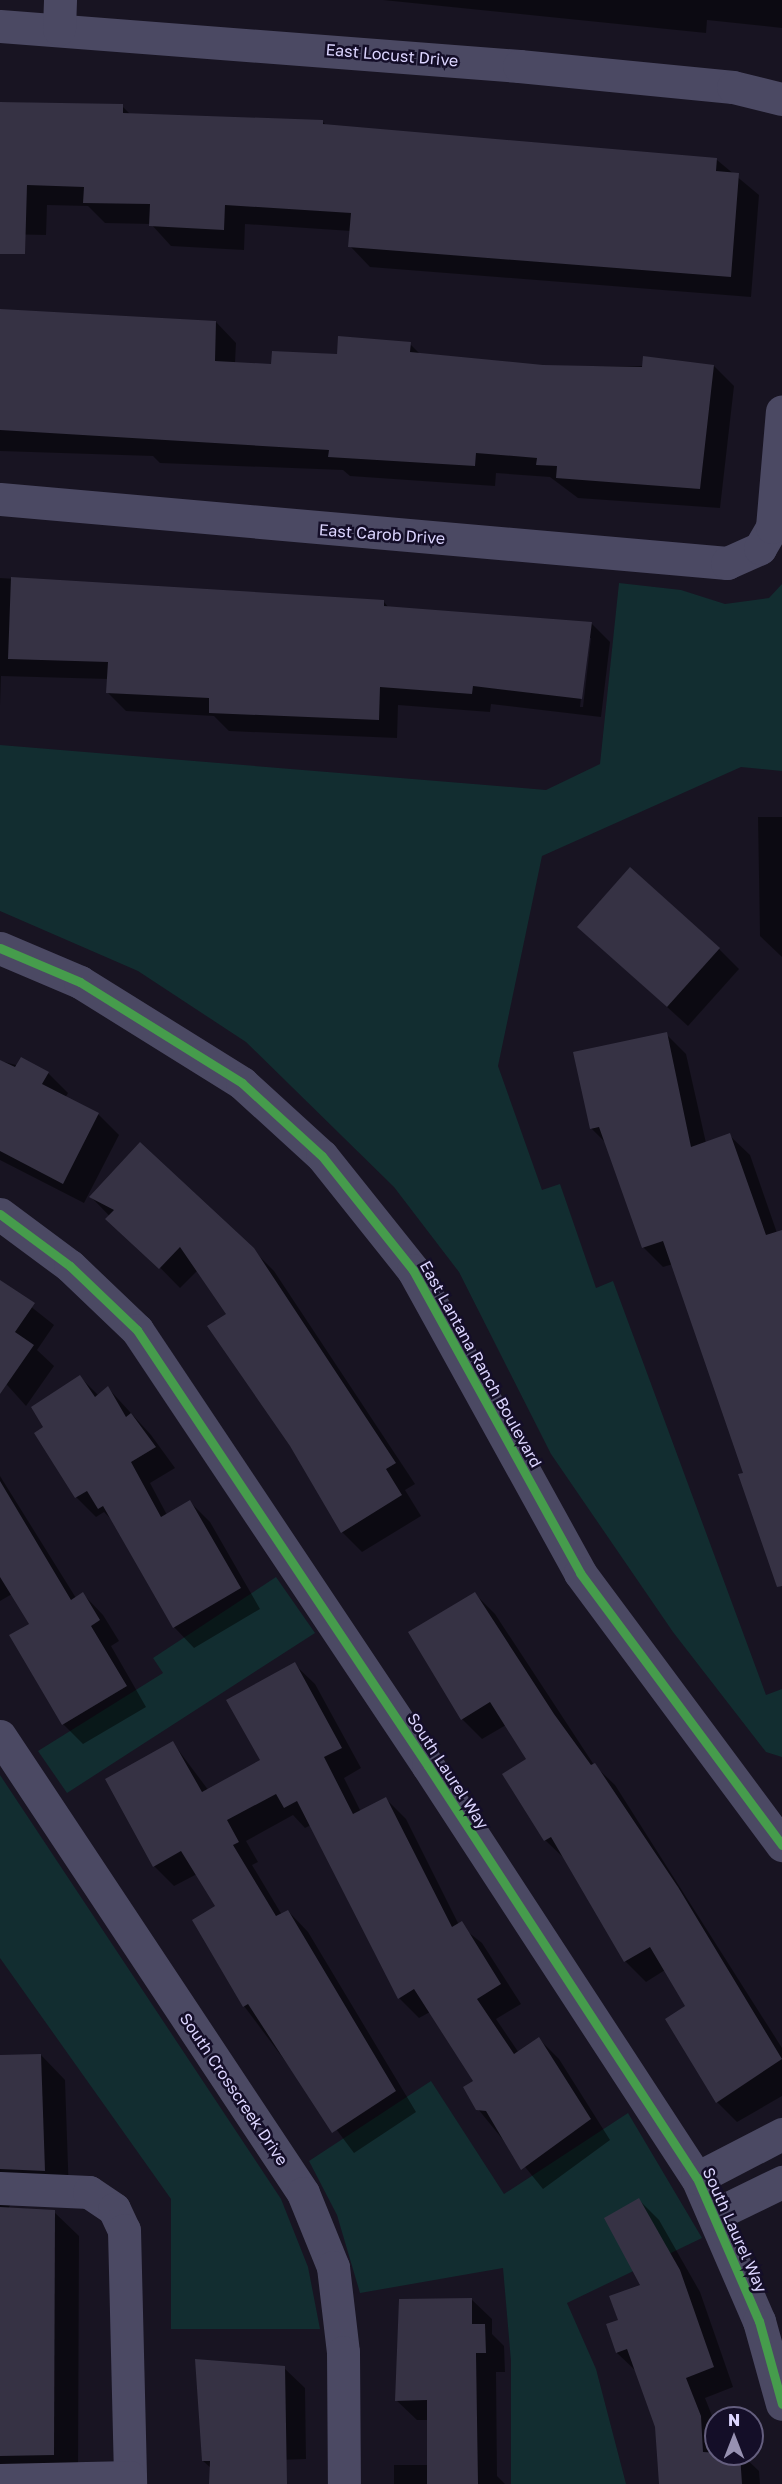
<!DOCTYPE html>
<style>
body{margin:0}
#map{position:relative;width:782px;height:2484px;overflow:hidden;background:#181422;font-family:"Golos Text",sans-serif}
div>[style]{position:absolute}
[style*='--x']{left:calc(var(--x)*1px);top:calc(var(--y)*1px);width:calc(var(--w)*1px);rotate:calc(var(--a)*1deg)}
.green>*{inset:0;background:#122d30}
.shadow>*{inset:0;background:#0007}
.building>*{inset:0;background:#363244}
.minor>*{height:33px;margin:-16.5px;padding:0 16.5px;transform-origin:16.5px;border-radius:16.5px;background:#4b4963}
.cycleway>*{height:9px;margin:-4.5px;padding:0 4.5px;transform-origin:4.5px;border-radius:4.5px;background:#469c4c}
span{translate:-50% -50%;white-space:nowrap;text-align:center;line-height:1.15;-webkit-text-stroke:5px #140e28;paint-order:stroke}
.street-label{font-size:16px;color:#dcd5ff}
.north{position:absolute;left:704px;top:2406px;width:60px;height:60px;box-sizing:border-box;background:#140e28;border:2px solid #645e7e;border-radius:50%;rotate:0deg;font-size:16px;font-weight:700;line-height:24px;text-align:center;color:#dcd5ff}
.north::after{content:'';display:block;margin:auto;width:21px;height:27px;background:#9791b2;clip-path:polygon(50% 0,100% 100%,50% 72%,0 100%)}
</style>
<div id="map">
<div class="green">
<div style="clip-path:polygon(619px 583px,681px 590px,725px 604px,769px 598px,782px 584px,782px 771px,741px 767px,542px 856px,498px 1066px,542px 1190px,560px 1184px,596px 1288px,613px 1281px,766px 1695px,782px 1689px,782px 1757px,766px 1752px,673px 1632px,551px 1454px,459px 1272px,394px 1187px,246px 1042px,138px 971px,0 911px,0 745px,546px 790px,600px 764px)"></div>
<div style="clip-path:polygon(276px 1577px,315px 1633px,67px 1793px,38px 1751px,163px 1673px,153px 1658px)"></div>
<div style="clip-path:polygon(0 1775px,281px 2199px,308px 2267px,320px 2329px,171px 2329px,171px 2199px,0 1958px)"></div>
<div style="clip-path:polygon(431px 2081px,504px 2194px,628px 2113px,702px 2238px,567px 2303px,596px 2369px,626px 2484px,511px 2484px,511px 2361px,503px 2268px,360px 2293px,337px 2215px,309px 2161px)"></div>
</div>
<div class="shadow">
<div style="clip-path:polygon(383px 0,782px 0,782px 28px,707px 20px,706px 33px)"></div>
<div style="clip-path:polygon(0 102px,122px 106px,131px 115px,322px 121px,327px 126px,717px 160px,759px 195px,751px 297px,370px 267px,350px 246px,351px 231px,245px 224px,244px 250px,171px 246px,151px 224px,105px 223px,88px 206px,47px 205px,46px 235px,0 234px)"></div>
<div style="clip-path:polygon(0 312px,216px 322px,236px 343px,235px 363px,272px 366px,410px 344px,421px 355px,543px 366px,714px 366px,734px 386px,720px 508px,578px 498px,550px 477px,496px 473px,495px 486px,350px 476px,343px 470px,160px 463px,153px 456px,0 451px)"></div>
<div style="clip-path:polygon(evenodd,0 578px,384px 602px,389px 608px,591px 623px,610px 642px,601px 717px,491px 704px,490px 712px,398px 705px,397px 738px,229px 731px,214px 716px,126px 711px,108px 693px,108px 679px,1px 676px,0 706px,0 578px,588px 638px,591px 638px,583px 707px,580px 707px,588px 638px)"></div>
<div style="clip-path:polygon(758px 817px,782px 817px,782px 957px,760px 936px)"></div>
<div style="clip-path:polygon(579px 927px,719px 949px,739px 969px,688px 1026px)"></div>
<div style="clip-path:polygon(666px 1034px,686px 1054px,706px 1143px,729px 1135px,750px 1155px,777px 1233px,782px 1232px,782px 1584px,673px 1264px,663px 1267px,643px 1247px,606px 1143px,591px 1128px)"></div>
<div style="clip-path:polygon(0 1061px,48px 1073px,68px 1093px,65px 1098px,99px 1115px,119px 1135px,84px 1203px,0 1160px)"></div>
<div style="clip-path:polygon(91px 1197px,253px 1250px,274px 1271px,415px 1484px,405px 1490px,421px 1516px,362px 1552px,342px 1532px,228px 1315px,198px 1270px,180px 1288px)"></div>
<div style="clip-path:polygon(0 1282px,54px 1325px,37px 1350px,54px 1366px,26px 1406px,0 1377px)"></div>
<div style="clip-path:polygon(80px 1377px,99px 1396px,108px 1388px,151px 1435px,175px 1468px,150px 1483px,167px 1515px,190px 1502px,210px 1522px,260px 1609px,194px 1648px,174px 1627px,115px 1523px,104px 1512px,96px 1517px,76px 1497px,46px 1427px)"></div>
<div style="clip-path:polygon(0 1476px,76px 1598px,83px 1594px,103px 1615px,119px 1641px,111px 1646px,146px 1707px,83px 1744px,63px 1724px,31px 1625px,12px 1594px,0 1601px)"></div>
<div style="clip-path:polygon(475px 1594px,495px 1614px,594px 1765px,615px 1785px,782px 2048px,782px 2096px,737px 2122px,717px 2102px,687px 2006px,665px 1970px,646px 1982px,625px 1961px,566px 1860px,545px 1840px,528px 1759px,506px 1725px,482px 1739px,462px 1719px)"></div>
<div style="clip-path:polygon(294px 1664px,315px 1684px,361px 1768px,344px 1778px,361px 1812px,386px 1799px,406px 1819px,459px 1925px,482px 1943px,521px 2004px,496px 2019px,519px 2053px,539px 2039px,559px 2059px,610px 2140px,543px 2189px,478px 2109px,475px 2081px,430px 2012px,419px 2018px,399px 1998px,311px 1825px,305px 1828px,293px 1815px,246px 1841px,258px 1862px,252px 1865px,282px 1915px,288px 1911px,308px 1932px,416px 2112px,354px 2153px,244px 2006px,217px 1907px,197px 1874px,174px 1886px,154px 1866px,173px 1743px,209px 1791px,262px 1761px)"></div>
<div style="clip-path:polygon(41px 2055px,65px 2080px,69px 2195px,16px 2195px,8px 2209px,54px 2212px,79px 2236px,78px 2479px,0 2480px,0 2057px)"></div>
<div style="clip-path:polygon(639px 2200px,659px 2220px,700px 2292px,733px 2387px,705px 2398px,716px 2426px,716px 2454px,741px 2454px,759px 2471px,760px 2484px,661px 2484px,656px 2427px,637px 2372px,617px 2353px,608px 2325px,620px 2321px,642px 2286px)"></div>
<div style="clip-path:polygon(471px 2299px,492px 2319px,492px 2334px,504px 2346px,505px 2372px,496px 2372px,497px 2476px,505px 2484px,394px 2484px,394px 2465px,428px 2465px,428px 2420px,417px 2420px,396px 2400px)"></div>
<div style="clip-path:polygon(196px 2361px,284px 2368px,305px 2388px,306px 2459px,278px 2460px,278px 2484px,211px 2484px,211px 2468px,203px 2461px)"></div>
</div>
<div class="building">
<div style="clip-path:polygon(0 102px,123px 104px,123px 113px,323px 120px,323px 124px,717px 158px,716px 171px,739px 173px,731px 277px,348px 247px,351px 213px,225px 205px,224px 230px,149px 226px,150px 204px,83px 203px,84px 187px,27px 185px,25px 254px,0 254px)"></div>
<div style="clip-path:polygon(0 309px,216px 321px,215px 361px,271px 364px,272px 351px,337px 354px,338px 336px,411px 342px,410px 352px,543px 365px,642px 367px,643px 356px,714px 365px,700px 489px,556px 478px,557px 466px,536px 465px,537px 458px,476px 453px,475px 466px,328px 457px,329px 450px,0 430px)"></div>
<div style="clip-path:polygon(11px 577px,384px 600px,384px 606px,592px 622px,582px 699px,473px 686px,472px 694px,380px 687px,379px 720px,209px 713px,209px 698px,106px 693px,108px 662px,8px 659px)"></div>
<div style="clip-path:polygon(630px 867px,720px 948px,667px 1007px,577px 927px)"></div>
<div style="clip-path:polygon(667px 1032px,691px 1147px,730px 1133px,766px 1235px,782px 1230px,782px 1586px,777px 1587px,738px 1474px,743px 1473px,663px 1241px,642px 1248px,599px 1127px,590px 1129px,573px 1052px)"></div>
<div style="clip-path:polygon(21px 1057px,49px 1072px,42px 1084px,99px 1113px,63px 1184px,0 1151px,0 1060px,15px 1067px)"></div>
<div style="clip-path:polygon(140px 1142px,254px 1248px,396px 1463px,386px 1469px,402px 1495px,341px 1533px,290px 1446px,207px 1326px,226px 1314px,180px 1247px,159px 1269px,105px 1219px,114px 1210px,89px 1197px)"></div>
<div style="clip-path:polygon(0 1280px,35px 1303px,15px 1332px,34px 1345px,0 1394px)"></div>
<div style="clip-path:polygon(80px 1375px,95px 1397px,108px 1386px,126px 1417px,131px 1413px,156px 1447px,131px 1462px,161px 1517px,190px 1500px,241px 1588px,173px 1628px,103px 1506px,98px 1509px,87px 1491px,75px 1498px,34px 1433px,43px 1427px,31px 1407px)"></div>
<div style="clip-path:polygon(0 1481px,71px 1600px,83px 1592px,100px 1620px,91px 1626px,127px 1686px,62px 1725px,9px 1635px,29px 1624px,0 1577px)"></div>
<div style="clip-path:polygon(475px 1592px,554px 1714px,591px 1765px,595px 1763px,678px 1887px,782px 2059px,716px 2103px,665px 2019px,685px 2006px,650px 1947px,624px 1962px,551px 1837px,544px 1841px,502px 1774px,526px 1759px,490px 1702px,461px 1720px,408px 1632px)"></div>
<div style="clip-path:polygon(295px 1662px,342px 1748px,324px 1757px,353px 1814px,386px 1797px,452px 1927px,462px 1921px,501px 1984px,477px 1999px,514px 2054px,539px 2037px,591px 2119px,521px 2170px,486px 2111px,476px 2110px,463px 2087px,473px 2081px,414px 1989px,398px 1999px,297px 1801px,284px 1808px,276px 1794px,227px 1820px,239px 1842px,233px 1845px,276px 1916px,288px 1910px,396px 2091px,332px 2133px,248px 2004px,243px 2007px,192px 1920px,215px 1906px,181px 1851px,153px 1867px,105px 1779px,173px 1741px,202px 1792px,260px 1760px,226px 1700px)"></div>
<div style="clip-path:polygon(41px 2054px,45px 2171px,0 2169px,0 2055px)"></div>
<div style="clip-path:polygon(639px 2198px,680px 2270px,714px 2367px,686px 2378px,701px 2416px,703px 2452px,740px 2454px,742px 2484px,659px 2484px,655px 2427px,627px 2349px,616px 2353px,606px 2324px,618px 2320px,609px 2296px,640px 2285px,604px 2218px)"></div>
<div style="clip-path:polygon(0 2207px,55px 2210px,54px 2455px,0 2456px)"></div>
<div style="clip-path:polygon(472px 2298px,472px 2324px,485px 2324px,486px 2353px,476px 2353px,478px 2484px,427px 2484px,427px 2400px,395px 2401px,399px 2299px)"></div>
<div style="clip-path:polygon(195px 2359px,285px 2366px,287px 2484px,209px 2484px,210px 2461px,202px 2461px)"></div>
</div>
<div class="minor">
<div style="--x:0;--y:26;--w:521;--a:4.41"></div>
<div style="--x:519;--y:66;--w:215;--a:5.6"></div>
<div style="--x:733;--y:87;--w:50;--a:13.8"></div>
<div style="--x:59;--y:29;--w:29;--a:-88"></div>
<div style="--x:0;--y:499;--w:730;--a:5.03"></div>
<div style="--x:727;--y:563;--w:36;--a:-24"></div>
<div style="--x:760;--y:548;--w:24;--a:-60"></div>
<div style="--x:772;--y:527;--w:116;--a:-85.1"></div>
<div style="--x:0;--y:948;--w:87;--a:23"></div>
<div style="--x:80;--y:982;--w:191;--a:31.9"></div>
<div style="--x:242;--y:1083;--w:108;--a:42.4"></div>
<div style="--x:322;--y:1156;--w:146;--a:51.4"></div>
<div style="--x:413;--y:1270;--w:346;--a:61.1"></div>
<div style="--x:580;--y:1573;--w:339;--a:53.4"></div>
<div style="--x:0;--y:1214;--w:87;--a:36.6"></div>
<div style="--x:70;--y:1266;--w:93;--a:43.7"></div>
<div style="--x:137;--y:1330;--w:524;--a:56.28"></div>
<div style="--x:428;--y:1766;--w:492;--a:56.9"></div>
<div style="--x:697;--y:2178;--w:156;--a:66.6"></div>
<div style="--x:759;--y:2321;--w:86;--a:74.5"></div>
<div style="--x:0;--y:1736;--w:548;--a:56.45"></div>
<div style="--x:303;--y:2193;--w:80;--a:67.9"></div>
<div style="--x:333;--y:2267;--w:86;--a:83.3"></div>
<div style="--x:343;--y:2352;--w:132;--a:89.6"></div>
<div style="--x:697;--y:2178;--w:96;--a:-27.4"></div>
<div style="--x:0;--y:2188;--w:89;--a:2.6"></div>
<div style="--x:89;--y:2192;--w:30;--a:34"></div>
<div style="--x:114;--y:2209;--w:23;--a:65"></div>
<div style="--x:124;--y:2230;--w:254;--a:88.6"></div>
<div style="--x:714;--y:2215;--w:76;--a:-25.9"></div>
<div style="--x:0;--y:2480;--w:130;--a:-1.3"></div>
</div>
<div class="cycleway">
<div style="--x:0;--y:948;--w:87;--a:23"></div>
<div style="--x:80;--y:982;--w:191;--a:31.9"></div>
<div style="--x:242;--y:1083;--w:108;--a:42.4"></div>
<div style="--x:322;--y:1156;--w:146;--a:51.4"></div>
<div style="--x:413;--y:1270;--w:346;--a:61.1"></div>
<div style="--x:580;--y:1573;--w:339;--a:53.4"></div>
<div style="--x:0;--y:1214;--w:87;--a:36.6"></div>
<div style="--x:70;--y:1266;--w:93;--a:43.7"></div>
<div style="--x:137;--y:1330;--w:524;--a:56.28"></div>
<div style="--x:428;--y:1766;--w:492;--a:56.9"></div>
<div style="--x:697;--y:2178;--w:156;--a:66.6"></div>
<div style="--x:759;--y:2321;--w:86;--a:74.5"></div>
</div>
<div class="street-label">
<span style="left:392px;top:55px;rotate:5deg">East Locust Drive</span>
<span style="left:382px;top:534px;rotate:4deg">East Carob Drive</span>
<span style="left:481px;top:1364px;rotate:61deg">East Lantana Ranch Boulevard</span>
<span style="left:448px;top:1771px;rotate:57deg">South Laurel Way</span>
<span style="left:234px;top:2089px;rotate:56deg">South Crosscreek Drive</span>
<span style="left:735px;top:2230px;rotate:66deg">South Laurel Way</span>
</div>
<div class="north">N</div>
</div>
